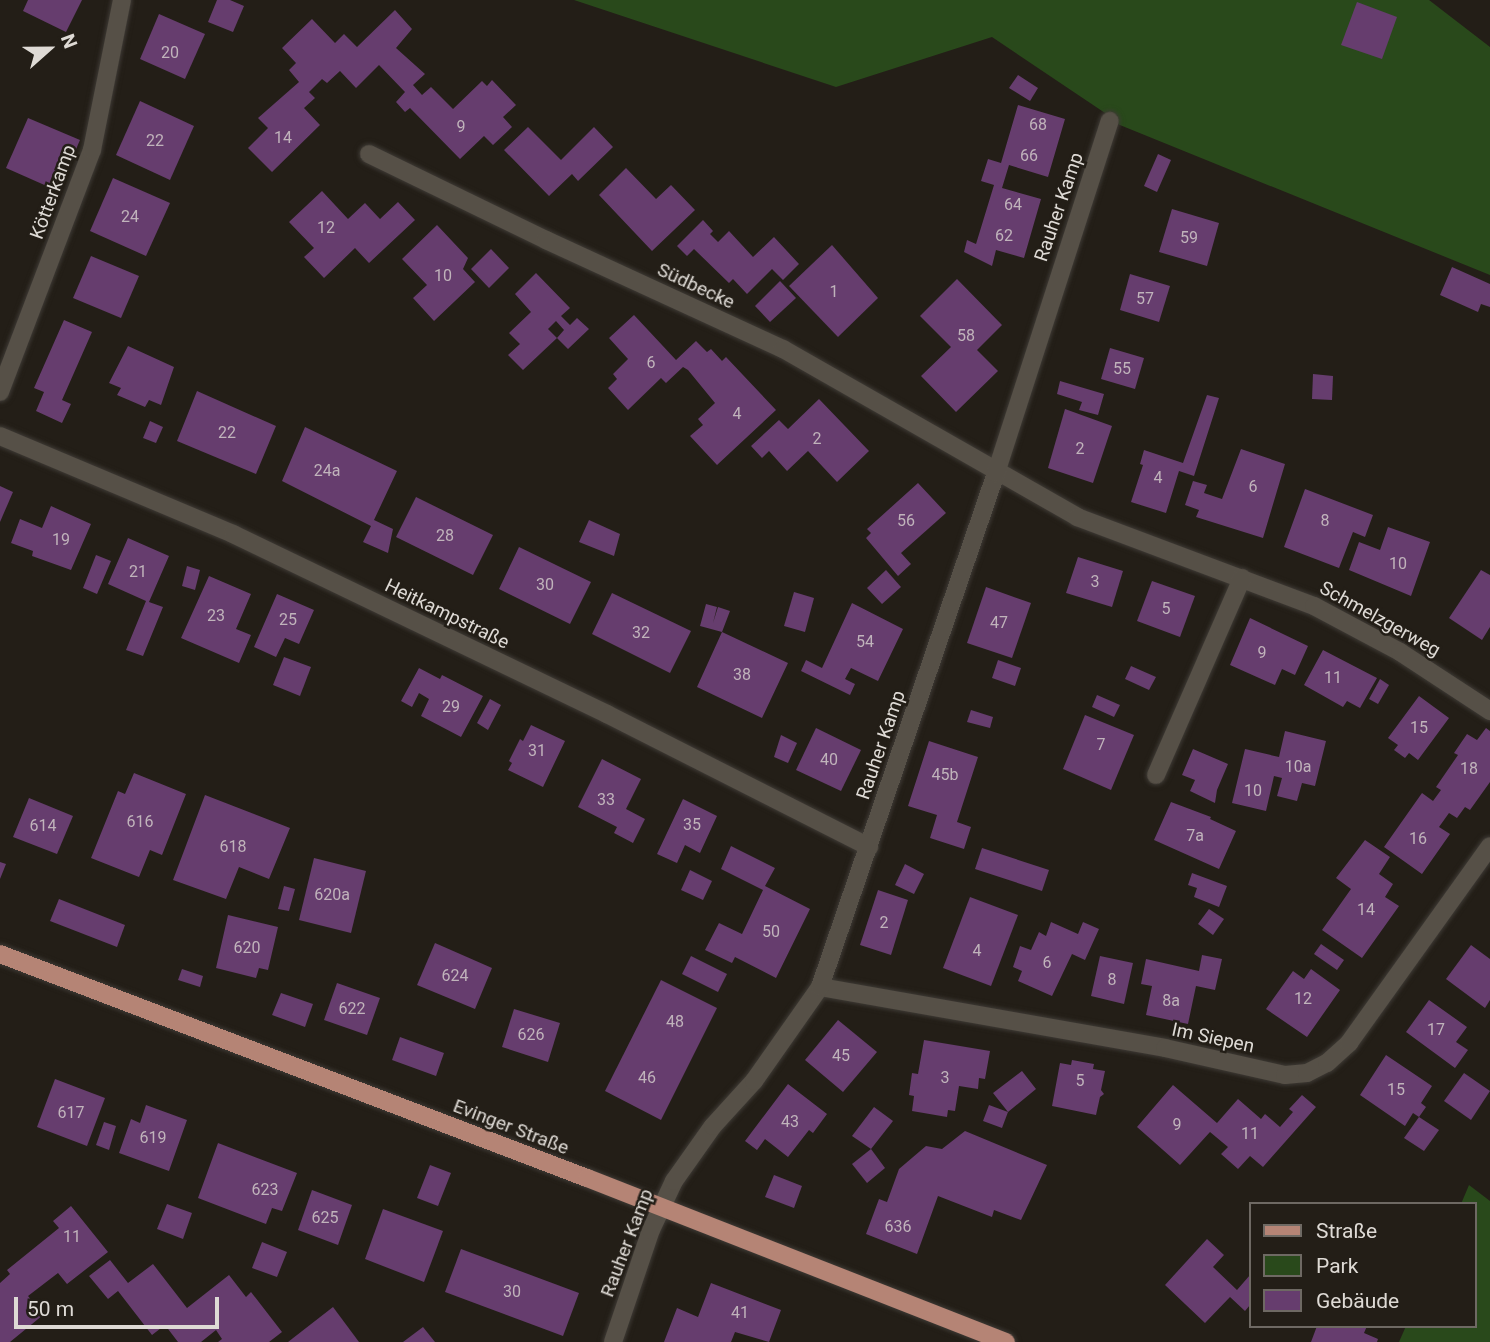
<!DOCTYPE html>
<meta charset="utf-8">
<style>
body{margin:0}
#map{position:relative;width:1490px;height:1342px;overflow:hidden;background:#231e17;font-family:Roboto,sans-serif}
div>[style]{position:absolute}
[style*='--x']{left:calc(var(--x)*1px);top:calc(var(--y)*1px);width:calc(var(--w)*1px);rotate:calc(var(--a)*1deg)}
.green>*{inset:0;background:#29491b}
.building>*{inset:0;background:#663d6e}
.roads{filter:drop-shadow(0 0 2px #3e3a35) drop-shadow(0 0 2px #3e3a35)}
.street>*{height:18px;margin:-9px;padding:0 9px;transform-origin:9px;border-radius:9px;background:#565047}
.primary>*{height:18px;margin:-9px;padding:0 9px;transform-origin:9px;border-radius:9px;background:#b58475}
span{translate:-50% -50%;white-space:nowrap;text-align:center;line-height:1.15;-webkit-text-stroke:5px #231e17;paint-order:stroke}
.number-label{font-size:16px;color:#c0b3bb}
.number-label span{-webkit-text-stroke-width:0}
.street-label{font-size:19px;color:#dedad5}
.legend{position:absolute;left:1249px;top:1202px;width:228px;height:126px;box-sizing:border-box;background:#231e17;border:2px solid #6e6963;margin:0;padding:9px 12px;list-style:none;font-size:21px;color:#dedad5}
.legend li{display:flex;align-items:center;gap:14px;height:35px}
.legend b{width:35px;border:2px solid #6e6963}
.north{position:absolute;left:14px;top:14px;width:70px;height:70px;-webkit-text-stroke:5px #231e17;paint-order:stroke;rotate:69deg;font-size:19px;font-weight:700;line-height:28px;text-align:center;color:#dedad5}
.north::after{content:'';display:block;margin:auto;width:24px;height:32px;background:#dedad5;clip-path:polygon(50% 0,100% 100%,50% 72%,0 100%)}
.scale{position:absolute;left:14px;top:1297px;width:205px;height:32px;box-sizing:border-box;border:4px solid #dedad5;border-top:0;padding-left:9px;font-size:21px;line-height:24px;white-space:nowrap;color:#dedad5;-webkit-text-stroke:5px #231e17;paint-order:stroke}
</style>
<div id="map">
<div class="green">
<div style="clip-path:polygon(574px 0,1429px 0,1490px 47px,1490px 275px,1110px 121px,1111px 117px,992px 37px,836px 87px)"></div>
<div style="clip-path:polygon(1469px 1185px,1490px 1201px,1490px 1342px,1399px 1342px,1406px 1326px,1474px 1326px,1474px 1204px,1461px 1204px)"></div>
</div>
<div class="building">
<div style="clip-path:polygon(28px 0,82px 0,66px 32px,23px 11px)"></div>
<div style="clip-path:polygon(217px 0,230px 0,244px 6px,233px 32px,208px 22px)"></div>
<div style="clip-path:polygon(1357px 2px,1397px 17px,1382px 59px,1341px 45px)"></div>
<div style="clip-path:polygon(395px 10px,412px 29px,396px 48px,425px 74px,413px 85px,422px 95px,431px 87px,453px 109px,482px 81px,487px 86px,492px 80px,516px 105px,503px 117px,512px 127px,493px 145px,484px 136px,460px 159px,410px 108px,405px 112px,396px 102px,405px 92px,379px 65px,356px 88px,340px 71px,327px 83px,322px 79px,309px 92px,315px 98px,304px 108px,320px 125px,272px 172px,248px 148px,268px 128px,258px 118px,299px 82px,289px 70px,296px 63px,282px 48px,312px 19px,335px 43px,344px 34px,357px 47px)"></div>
<div style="clip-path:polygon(159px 14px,205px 34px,185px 79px,140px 59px)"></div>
<div style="clip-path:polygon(1018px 75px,1038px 88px,1030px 101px,1009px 88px)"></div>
<div style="clip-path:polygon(140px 101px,194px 126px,170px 180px,116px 155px)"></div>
<div style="clip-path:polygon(1018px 105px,1065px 119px,1048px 177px,1009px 165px,1002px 188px,1041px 199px,1024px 258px,996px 250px,992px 266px,964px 252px,967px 240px,976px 244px,994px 185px,981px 181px,988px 159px,1001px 163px)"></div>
<div style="clip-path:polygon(28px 118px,80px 140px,58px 191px,6px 168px)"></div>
<div style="clip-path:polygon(528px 127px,561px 160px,594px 127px,613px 147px,578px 181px,572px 174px,549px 196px,504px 150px)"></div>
<div style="clip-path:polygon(1158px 154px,1171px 160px,1157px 192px,1144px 186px)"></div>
<div style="clip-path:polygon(626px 168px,656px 199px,671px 185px,695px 210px,652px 251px,599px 195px)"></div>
<div style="clip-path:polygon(113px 178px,170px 203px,146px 256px,90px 231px)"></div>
<div style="clip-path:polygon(322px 191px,348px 219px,365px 203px,380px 219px,398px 202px,415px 220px,369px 263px,355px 248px,324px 278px,304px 257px,314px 248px,289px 222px)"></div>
<div style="clip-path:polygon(1172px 209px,1219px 223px,1207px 266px,1159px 252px)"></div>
<div style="clip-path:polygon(703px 220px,713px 231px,710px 234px,718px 242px,729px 231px,753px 257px,774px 237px,799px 264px,783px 280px,772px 269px,747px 294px,733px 279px,729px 283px,694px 249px,687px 256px,677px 246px)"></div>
<div style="clip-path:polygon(437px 225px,468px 258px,463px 269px,475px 282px,434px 321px,413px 298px,427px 285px,402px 259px)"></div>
<div style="clip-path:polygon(832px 245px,878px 298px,838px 337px,789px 286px)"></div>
<div style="clip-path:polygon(491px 249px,509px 268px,489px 288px,471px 269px)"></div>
<div style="clip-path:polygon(91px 256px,139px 276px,121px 318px,73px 298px)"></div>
<div style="clip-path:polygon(1452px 267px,1490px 284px,1490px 307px,1481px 304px,1478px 312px,1440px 295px)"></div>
<div style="clip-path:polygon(536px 273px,570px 308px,561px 316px,570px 325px,577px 318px,589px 329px,568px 349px,557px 338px,564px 330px,556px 321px,548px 329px,557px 338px,523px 370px,508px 355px,520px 344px,509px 333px,531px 312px,515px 294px)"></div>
<div style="clip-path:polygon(1130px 274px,1170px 286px,1159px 322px,1120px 310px)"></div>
<div style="clip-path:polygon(957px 279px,1002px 325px,977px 350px,998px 371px,956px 412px,921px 376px,951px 347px,920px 316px)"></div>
<div style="clip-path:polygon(780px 281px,796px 298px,770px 322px,755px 306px)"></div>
<div style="clip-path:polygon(634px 315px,676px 360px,696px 341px,707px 352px,711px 349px,722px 361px,726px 357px,776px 410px,717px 465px,690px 436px,703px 425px,698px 419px,715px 403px,688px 370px,683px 367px,666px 383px,661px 378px,628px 410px,608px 388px,617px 379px,613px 374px,628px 359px,609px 338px)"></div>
<div style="clip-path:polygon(64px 320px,92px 332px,62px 400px,71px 404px,62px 423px,36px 411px,44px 392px,34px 388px)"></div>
<div style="clip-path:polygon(128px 346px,174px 367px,161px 405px,149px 400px,145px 407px,117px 395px,121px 388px,109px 383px)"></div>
<div style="clip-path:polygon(1110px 348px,1144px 358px,1135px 389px,1101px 379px)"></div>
<div style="clip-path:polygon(1313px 374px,1333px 376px,1332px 400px,1312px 399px)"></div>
<div style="clip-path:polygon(1060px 381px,1104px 394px,1098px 415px,1079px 410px,1082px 402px,1057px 394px)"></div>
<div style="clip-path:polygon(197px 391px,276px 426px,256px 474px,177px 441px)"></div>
<div style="clip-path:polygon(1207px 395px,1219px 398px,1194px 476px,1179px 471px,1166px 513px,1131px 502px,1143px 465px,1140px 464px,1144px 450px,1183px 463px)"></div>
<div style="clip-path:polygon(819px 399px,869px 451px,837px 482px,808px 451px,787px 471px,769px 451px,762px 458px,751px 446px,779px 420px,788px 429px)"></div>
<div style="clip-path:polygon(1065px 409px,1112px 426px,1093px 483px,1048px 468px)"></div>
<div style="clip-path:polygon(150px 421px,163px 427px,156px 443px,143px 438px)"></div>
<div style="clip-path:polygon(305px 427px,397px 471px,374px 520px,393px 529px,388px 553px,363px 542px,371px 526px,282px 481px)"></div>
<div style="clip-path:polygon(1241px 449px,1285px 464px,1263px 538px,1196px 517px,1199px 510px,1185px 505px,1193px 481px,1207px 485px,1204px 493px,1222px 499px)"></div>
<div style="clip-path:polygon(918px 483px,946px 513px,901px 553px,911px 564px,898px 576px,866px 538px,871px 533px,867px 529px)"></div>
<div style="clip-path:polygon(0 486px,13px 492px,0 522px)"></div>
<div style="clip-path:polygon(1305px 489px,1373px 515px,1365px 537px,1353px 532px,1339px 568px,1284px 547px)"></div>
<div style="clip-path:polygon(416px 497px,493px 535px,473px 575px,396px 537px)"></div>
<div style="clip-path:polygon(51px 506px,91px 524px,71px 570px,32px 556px,33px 551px,11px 543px,20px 519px,42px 528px)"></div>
<div style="clip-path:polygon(589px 520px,620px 534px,614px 556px,579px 542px)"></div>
<div style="clip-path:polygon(1388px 527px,1430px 542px,1411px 596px,1349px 570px,1359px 542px,1380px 550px)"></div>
<div style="clip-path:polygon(128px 538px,169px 556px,149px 602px,163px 607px,143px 656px,126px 650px,146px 601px,108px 584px)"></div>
<div style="clip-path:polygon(519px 547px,591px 582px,570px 624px,499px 589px)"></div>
<div style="clip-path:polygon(96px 555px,111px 561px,97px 594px,83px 588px)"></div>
<div style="clip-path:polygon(1078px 557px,1123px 571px,1112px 607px,1066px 593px)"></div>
<div style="clip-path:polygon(187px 566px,200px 570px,195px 590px,182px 586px)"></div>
<div style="clip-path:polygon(886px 570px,901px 587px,882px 604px,867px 588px)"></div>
<div style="clip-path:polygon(1481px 570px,1490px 575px,1490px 627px,1482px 640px,1449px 618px)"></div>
<div style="clip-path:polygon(209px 576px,251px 594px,236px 629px,251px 635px,239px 663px,181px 638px)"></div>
<div style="clip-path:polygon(1152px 581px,1195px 596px,1180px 637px,1137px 621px)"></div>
<div style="clip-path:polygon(986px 587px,1031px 603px,1012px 658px,967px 643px)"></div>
<div style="clip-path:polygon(794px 592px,814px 598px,805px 632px,784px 626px)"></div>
<div style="clip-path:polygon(612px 593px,691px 631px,670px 673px,592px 634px)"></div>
<div style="clip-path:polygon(277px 594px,314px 610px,299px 644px,285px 638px,276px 657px,254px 647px)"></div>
<div style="clip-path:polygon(852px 603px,903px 629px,878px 681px,851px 668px,845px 679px,855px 684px,850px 695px,801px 671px,806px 660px,822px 668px)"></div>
<div style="clip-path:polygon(706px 604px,717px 607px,713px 623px,718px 607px,730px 611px,722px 632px,788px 663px,762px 718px,697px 687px,722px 632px,700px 626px)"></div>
<div style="clip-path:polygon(1250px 618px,1308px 646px,1295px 675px,1282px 669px,1275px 685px,1230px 665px)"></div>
<div style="clip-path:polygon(1323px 650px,1377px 678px,1360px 708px,1347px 701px,1343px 707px,1304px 685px)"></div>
<div style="clip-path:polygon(284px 657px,311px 667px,300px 696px,273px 685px)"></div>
<div style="clip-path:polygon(998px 660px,1021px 668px,1015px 686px,992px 678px)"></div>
<div style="clip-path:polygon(1131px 666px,1156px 677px,1149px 690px,1125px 679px)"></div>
<div style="clip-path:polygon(419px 668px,440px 679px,442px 675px,483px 696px,461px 737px,421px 716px,429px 699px,419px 693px,412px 707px,401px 701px)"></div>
<div style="clip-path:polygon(1380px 679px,1389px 685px,1378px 704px,1369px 699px)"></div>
<div style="clip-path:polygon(1097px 695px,1120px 705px,1114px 717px,1092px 707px)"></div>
<div style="clip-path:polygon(1419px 696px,1449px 718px,1418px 760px,1409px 753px,1405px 758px,1394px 750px,1398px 745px,1388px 738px)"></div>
<div style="clip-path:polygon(490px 699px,501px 705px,488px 730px,477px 723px)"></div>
<div style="clip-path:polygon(971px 710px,993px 717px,990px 728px,967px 722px)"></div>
<div style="clip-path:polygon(1085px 715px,1134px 735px,1111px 790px,1063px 769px)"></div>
<div style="clip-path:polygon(531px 725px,565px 741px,543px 787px,508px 770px,512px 763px,509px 761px,520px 739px,523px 741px)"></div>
<div style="clip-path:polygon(816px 728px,861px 750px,841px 791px,796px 770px)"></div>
<div style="clip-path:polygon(1486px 728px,1490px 731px,1490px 782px,1470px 810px,1465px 807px,1457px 818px,1449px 813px,1439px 827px,1450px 834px,1422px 874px,1384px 847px,1422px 793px,1433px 801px,1441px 790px,1436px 787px,1458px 755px,1454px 753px,1467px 734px,1477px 740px)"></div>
<div style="clip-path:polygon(1285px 731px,1326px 741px,1315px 786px,1302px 783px,1297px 801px,1277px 796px,1282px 778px,1274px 776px,1266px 811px,1232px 803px,1245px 749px,1279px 757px)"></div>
<div style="clip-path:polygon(781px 735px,797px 743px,788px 763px,774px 757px)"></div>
<div style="clip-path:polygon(929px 741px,978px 757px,957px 822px,971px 827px,964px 849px,930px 838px,937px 815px,908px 806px)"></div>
<div style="clip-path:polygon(1193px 749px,1228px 764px,1217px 790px,1215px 803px,1190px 791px,1195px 780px,1182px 775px)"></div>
<div style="clip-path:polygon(602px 759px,641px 779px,626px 809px,645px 819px,633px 843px,614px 833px,617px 827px,578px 807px)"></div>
<div style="clip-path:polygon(134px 773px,186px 794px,162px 855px,150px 850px,139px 877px,91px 858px,118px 791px,125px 794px)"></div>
<div style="clip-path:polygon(205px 795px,290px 828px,269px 879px,239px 867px,226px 899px,173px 880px)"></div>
<div style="clip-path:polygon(29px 798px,73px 816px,57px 854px,13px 837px)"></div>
<div style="clip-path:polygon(683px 799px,717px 816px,700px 853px,685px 845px,677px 863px,657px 854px)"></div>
<div style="clip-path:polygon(1171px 802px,1211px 817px,1210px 819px,1236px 831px,1219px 869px,1154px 840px)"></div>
<div style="clip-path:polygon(1365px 840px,1390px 857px,1379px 874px,1393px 884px,1385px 897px,1399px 906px,1362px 958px,1322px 930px,1351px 889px,1336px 878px)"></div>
<div style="clip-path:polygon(731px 846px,775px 868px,765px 886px,810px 909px,776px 978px,735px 957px,732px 963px,705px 950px,719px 923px,742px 934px,763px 890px,721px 869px)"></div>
<div style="clip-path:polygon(982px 848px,1049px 870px,1042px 891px,975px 869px)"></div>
<div style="clip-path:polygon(314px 858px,366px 871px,351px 933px,299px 920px)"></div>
<div style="clip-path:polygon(0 862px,6px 864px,0 879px)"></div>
<div style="clip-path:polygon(905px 864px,924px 874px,914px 894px,895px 885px)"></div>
<div style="clip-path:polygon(690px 870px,712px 881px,703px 900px,681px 890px)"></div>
<div style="clip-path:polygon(1192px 873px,1227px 886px,1219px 907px,1194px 897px,1197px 888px,1188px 885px)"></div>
<div style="clip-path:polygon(284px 886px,295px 889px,289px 911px,278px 909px)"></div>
<div style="clip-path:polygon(878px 890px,908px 900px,891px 955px,860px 945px)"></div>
<div style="clip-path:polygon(970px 897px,1018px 915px,991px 986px,943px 968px)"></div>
<div style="clip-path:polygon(59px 899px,125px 925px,117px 947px,50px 921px)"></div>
<div style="clip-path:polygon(1209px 909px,1224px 919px,1213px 935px,1198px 924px)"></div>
<div style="clip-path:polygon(228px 915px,278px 927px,268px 970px,259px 968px,256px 978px,216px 968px)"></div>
<div style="clip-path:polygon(1051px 922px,1078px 934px,1083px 922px,1099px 929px,1085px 960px,1072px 954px,1052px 996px,1018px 981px,1022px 971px,1013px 967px,1020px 946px,1031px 950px,1039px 932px,1046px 936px)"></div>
<div style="clip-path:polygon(435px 943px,492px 968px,475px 1009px,417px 985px)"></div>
<div style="clip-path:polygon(1321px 944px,1344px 960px,1337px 970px,1314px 954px)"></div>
<div style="clip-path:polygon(1471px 945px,1490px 959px,1490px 1000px,1485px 1008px,1446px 979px)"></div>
<div style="clip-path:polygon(1202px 955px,1222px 959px,1215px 990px,1196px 986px,1188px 1024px,1146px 1015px,1152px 986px,1141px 984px,1146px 959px,1199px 971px)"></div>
<div style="clip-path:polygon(691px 956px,727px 974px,718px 992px,682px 974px)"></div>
<div style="clip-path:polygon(1100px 956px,1133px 963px,1124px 1004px,1091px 996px)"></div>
<div style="clip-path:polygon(182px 969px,203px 976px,200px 987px,178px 980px)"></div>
<div style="clip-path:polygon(1311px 969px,1340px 990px,1307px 1037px,1266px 1009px,1293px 971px,1304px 979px)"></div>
<div style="clip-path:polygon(661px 980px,717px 1008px,661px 1120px,605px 1091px)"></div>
<div style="clip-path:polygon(337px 983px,380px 998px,367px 1035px,324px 1020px)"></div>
<div style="clip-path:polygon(281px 993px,313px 1004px,305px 1027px,272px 1015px)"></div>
<div style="clip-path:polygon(1429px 1000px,1467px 1027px,1456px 1042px,1468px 1050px,1455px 1068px,1406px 1032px)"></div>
<div style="clip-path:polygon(514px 1009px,560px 1023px,548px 1062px,502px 1047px)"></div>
<div style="clip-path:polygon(838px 1020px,877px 1052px,843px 1092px,805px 1060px)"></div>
<div style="clip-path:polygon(400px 1037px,444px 1053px,436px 1076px,392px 1060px)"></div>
<div style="clip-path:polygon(924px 1040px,990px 1051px,985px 1079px,979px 1078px,978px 1089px,959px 1086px,955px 1111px,948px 1110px,947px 1117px,912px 1111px,914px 1096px,909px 1095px,912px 1073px,918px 1074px)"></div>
<div style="clip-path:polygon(1386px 1055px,1432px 1086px,1421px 1103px,1426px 1107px,1419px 1117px,1413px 1113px,1405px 1126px,1360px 1095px)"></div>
<div style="clip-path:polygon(1072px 1060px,1094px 1064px,1093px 1069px,1105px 1071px,1101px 1090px,1104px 1094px,1100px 1097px,1096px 1115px,1052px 1106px,1060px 1063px,1071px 1065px)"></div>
<div style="clip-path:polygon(1022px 1071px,1036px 1089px,1008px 1112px,1002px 1128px,983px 1121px,989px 1105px,1008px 1112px,993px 1093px)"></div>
<div style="clip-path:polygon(1464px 1073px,1490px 1091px,1471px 1120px,1444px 1101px)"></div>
<div style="clip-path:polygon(55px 1079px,105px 1098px,87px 1146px,37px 1127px)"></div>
<div style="clip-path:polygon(788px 1084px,827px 1114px,813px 1133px,809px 1130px,788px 1157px,765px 1139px,757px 1150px,745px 1141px)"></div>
<div style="clip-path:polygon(1173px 1085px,1217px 1123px,1238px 1099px,1261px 1119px,1265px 1114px,1280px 1127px,1293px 1112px,1289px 1109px,1302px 1095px,1316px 1107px,1263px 1167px,1250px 1156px,1238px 1169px,1221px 1154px,1228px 1147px,1210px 1132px,1180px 1165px,1137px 1127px)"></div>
<div style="clip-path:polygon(146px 1105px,187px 1120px,169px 1171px,119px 1153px,131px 1119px,140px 1123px)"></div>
<div style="clip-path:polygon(874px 1107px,893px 1121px,871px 1149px,852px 1136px)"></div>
<div style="clip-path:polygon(1419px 1117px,1439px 1130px,1424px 1151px,1404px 1138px)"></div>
<div style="clip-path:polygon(104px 1122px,116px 1126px,109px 1150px,96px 1145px)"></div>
<div style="clip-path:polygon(965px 1131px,1047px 1165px,1021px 1220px,994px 1210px,992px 1217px,938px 1196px,917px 1254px,866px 1234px,879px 1199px,887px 1202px,899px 1169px,926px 1146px,942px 1149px)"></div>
<div style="clip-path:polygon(218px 1143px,297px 1173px,282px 1211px,272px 1208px,266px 1224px,198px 1198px)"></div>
<div style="clip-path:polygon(871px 1149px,885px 1168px,867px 1183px,852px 1164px)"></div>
<div style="clip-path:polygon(430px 1165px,451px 1173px,438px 1206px,417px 1198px)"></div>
<div style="clip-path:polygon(774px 1175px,802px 1186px,794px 1208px,765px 1197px)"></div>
<div style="clip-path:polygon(312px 1190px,352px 1205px,338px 1245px,298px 1230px)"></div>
<div style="clip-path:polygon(167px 1204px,192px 1213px,183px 1239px,157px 1229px)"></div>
<div style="clip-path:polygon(71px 1206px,108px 1252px,67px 1284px,58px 1273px,28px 1296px,43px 1315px,10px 1342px,0 1342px,0 1283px,10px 1274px,7px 1270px,59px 1228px,53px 1221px)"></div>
<div style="clip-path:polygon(383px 1209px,443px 1231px,424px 1282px,365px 1259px)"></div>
<div style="clip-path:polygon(1207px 1239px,1224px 1255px,1213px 1267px,1237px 1290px,1250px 1275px,1250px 1305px,1245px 1311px,1230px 1297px,1205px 1323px,1165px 1285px)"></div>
<div style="clip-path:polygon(262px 1242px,287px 1252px,277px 1277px,252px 1268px)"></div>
<div style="clip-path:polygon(461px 1249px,579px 1293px,563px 1336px,445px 1292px)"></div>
<div style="clip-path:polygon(110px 1260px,128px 1283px,153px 1264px,187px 1308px,229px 1275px,246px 1297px,251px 1292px,282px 1332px,269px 1342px,218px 1342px,222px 1339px,216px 1330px,201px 1342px,178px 1342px,165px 1325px,152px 1335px,118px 1291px,108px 1299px,89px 1276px)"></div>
<div style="clip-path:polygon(711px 1283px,781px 1310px,769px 1342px,735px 1332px,731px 1342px,664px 1342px,677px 1308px,698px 1317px)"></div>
<div style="clip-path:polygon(333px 1307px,359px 1342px,288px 1342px)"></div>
<div style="clip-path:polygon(1317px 1326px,1367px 1326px,1364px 1333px,1378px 1339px,1377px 1342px,1311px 1342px)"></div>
<div style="clip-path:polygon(423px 1327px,435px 1342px,403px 1342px)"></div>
</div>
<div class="roads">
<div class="street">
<div style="--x:369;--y:154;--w:197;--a:25.9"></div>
<div style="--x:546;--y:240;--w:261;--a:24.7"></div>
<div style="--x:783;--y:349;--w:339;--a:29.7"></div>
<div style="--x:1077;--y:517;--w:253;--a:20.6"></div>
<div style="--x:1314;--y:606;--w:98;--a:28.1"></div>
<div style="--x:1400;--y:652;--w:108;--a:33.2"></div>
<div style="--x:0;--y:392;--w:259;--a:-69.2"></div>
<div style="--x:92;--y:150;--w:153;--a:-78.7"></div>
<div style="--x:0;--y:436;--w:253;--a:22.8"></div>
<div style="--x:233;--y:534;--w:415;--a:25.7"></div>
<div style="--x:607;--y:714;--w:294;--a:26.9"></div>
<div style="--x:1156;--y:775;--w:215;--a:-66.4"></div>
<div style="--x:820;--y:987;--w:350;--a:10"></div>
<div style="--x:1165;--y:1048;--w:123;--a:12.7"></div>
<div style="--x:1285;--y:1075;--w:22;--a:-5"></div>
<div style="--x:1307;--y:1073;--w:22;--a:-27"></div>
<div style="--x:1327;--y:1063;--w:30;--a:-42"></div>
<div style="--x:1349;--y:1043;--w:242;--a:-54.4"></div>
<div style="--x:613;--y:1342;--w:118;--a:-71.3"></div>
<div style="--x:651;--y:1230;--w:54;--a:-64.9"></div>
<div style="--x:674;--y:1181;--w:67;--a:-54.7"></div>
<div style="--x:713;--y:1126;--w:61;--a:-47.7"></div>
<div style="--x:754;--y:1081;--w:115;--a:-54.9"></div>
<div style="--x:820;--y:987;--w:543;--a:-71.1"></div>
<div style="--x:996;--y:473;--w:370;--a:-72.1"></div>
</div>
<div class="primary">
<div style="--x:0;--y:954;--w:628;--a:20.89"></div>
<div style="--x:587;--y:1178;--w:450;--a:21.4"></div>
</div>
</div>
<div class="number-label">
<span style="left:170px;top:53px">20</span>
<span style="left:1038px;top:125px">68</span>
<span style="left:461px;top:127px">9</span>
<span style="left:283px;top:138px">14</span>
<span style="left:155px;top:141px">22</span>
<span style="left:1029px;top:156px">66</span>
<span style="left:1013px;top:205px">64</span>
<span style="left:130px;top:217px">24</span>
<span style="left:326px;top:228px">12</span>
<span style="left:1004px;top:236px">62</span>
<span style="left:1189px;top:238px">59</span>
<span style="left:443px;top:276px">10</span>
<span style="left:834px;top:292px">1</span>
<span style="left:1145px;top:299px">57</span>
<span style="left:966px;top:336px">58</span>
<span style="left:651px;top:363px">6</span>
<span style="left:1122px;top:369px">55</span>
<span style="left:737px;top:414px">4</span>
<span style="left:227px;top:433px">22</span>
<span style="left:817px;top:439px">2</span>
<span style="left:1080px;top:449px">2</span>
<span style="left:327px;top:471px">24a</span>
<span style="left:1158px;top:478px">4</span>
<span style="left:1253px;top:487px">6</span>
<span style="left:906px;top:521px">56</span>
<span style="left:1325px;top:521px">8</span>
<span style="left:445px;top:536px">28</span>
<span style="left:61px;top:540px">19</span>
<span style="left:1398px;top:564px">10</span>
<span style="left:138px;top:572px">21</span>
<span style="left:1095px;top:582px">3</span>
<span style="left:545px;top:585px">30</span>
<span style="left:1166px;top:609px">5</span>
<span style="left:216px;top:616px">23</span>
<span style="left:288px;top:620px">25</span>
<span style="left:999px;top:623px">47</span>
<span style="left:641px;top:633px">32</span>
<span style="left:865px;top:642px">54</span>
<span style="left:1262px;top:653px">9</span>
<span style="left:742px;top:675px">38</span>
<span style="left:1333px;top:678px">11</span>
<span style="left:451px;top:707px">29</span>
<span style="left:1419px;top:728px">15</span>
<span style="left:1101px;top:745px">7</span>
<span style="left:537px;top:751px">31</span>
<span style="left:829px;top:760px">40</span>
<span style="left:1298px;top:767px">10a</span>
<span style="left:1469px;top:769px">18</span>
<span style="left:945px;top:775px">45b</span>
<span style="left:1253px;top:791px">10</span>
<span style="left:606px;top:800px">33</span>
<span style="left:140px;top:822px">616</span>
<span style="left:692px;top:825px">35</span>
<span style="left:43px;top:826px">614</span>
<span style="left:1195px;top:836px">7a</span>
<span style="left:1418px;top:839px">16</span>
<span style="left:233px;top:847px">618</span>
<span style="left:332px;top:895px">620a</span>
<span style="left:1366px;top:910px">14</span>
<span style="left:884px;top:923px">2</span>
<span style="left:771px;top:932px">50</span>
<span style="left:247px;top:948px">620</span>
<span style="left:977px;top:951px">4</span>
<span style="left:1047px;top:963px">6</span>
<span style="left:455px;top:976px">624</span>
<span style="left:1112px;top:980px">8</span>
<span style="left:1303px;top:999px">12</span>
<span style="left:1171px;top:1001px">8a</span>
<span style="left:352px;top:1009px">622</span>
<span style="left:675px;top:1022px">48</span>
<span style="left:1436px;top:1030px">17</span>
<span style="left:531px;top:1035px">626</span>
<span style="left:841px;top:1056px">45</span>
<span style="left:647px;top:1078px">46</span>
<span style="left:945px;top:1078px">3</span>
<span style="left:1080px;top:1081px">5</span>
<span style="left:1396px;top:1090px">15</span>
<span style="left:71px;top:1113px">617</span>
<span style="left:790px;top:1122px">43</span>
<span style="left:1177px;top:1125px">9</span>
<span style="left:1250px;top:1134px">11</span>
<span style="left:153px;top:1138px">619</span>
<span style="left:265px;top:1190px">623</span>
<span style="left:325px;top:1218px">625</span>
<span style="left:898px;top:1227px">636</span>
<span style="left:72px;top:1237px">11</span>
<span style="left:512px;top:1292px">30</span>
<span style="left:740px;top:1313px">41</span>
</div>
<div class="street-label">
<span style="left:53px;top:192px;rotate:-70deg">Kötterkamp</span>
<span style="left:1059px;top:207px;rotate:-71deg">Rauher Kamp</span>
<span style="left:696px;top:286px;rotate:25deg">Südbecke</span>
<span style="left:447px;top:614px;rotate:26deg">Heitkampstraße</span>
<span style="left:1380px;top:619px;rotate:29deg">Schmelzgerweg</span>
<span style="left:881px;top:745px;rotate:-71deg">Rauher Kamp</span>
<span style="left:1213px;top:1038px;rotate:12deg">Im Siepen</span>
<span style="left:511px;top:1127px;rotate:21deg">Evinger Straße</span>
<span style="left:627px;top:1243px;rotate:-69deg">Rauher Kamp</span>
</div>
<ul class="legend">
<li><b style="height:9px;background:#b58475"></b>Straße</li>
<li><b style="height:19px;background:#29491b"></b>Park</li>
<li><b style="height:19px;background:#663d6e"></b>Gebäude</li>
</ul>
<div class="north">N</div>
<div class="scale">50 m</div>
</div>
